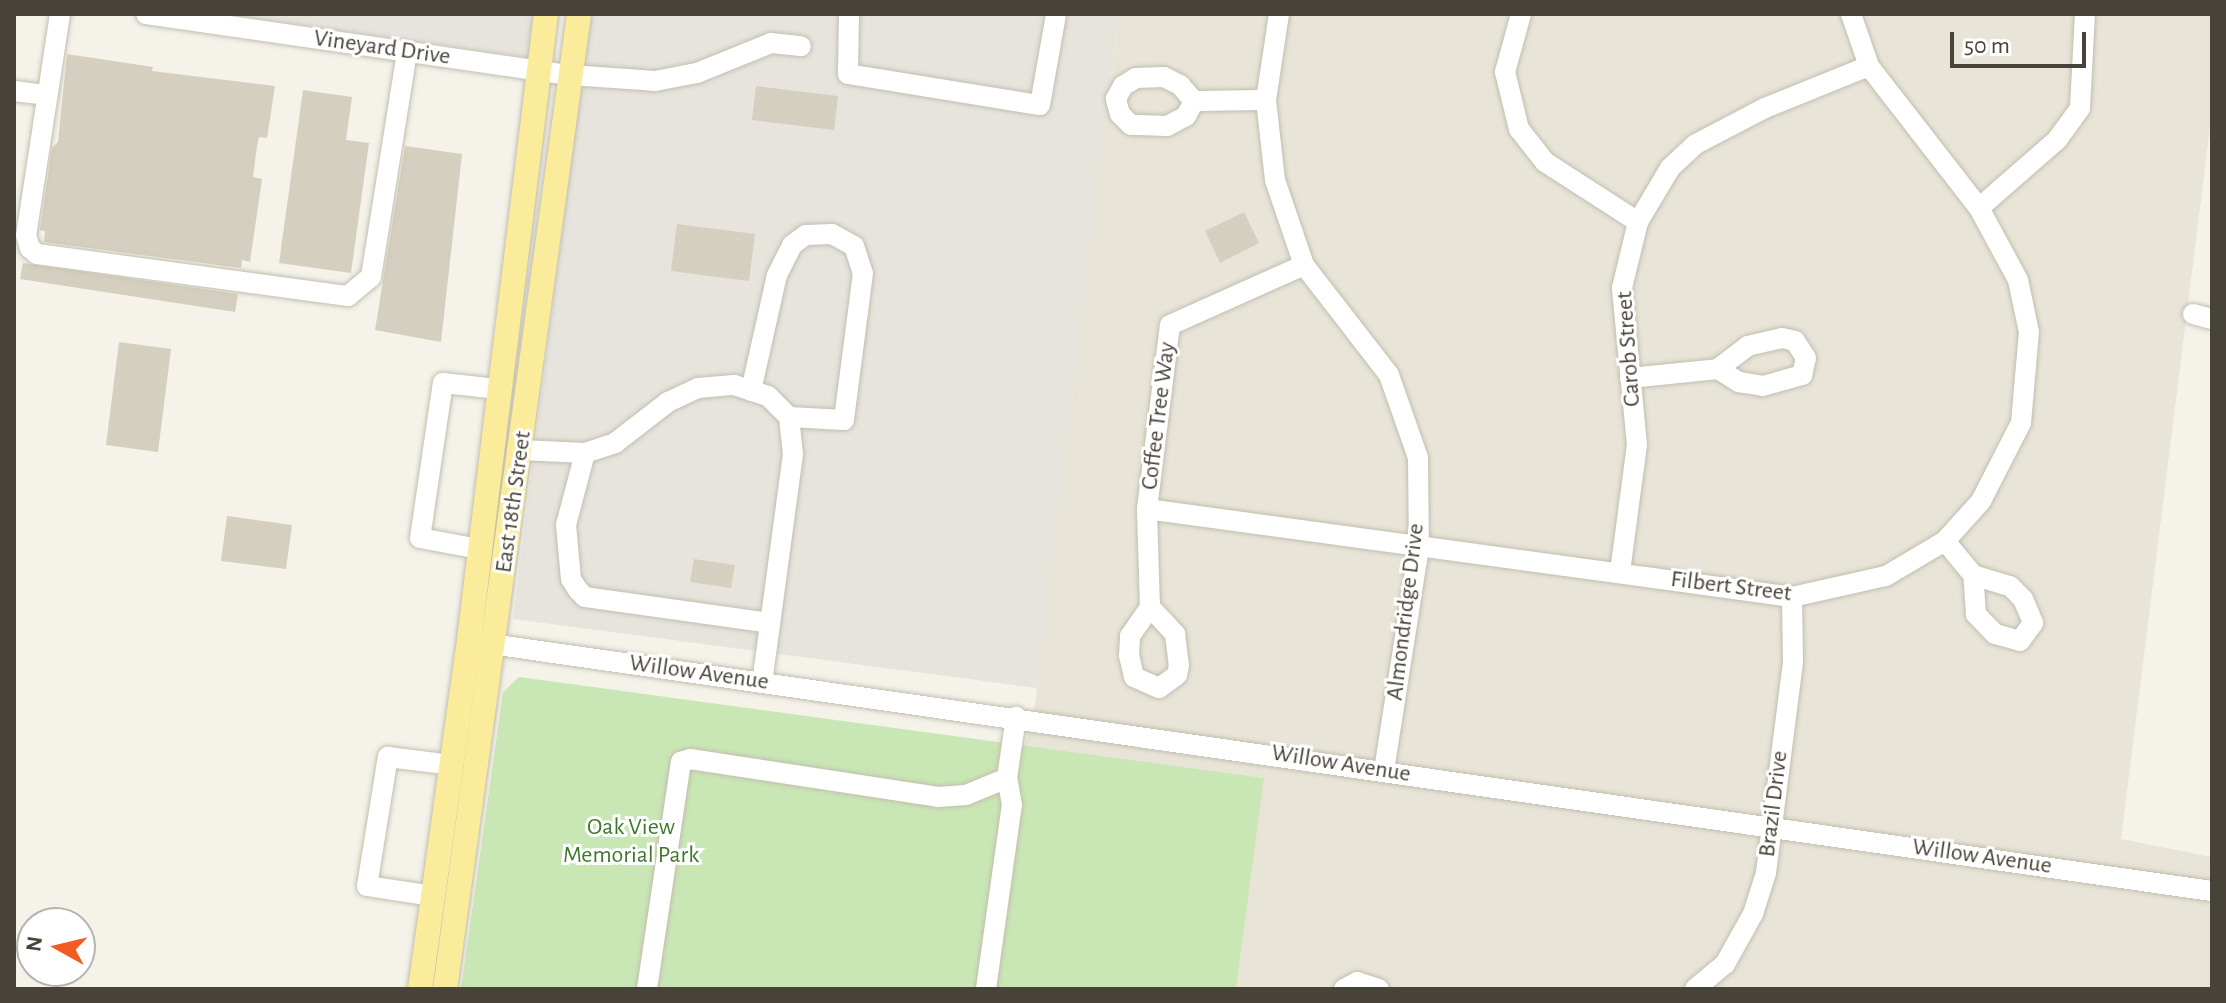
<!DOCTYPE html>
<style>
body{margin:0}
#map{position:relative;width:2226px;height:1003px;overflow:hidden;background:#f4f2e9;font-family:"Alegreya Sans",sans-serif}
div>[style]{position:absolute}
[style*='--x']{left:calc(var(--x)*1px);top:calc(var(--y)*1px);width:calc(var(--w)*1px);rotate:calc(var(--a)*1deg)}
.residential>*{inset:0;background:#e8e5d8}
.industrial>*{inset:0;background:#e7e4de}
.green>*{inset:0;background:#c9e7b4}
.building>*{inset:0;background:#d5cfbf}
.roads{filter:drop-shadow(0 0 2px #c2beaf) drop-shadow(0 0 2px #c2beaf)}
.minor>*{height:20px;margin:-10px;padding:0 10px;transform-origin:10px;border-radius:10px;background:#fff}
.major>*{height:24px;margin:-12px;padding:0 12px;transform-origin:12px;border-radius:12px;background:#fbec9c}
span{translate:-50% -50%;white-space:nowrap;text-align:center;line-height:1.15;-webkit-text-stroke:6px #fff;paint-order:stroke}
.street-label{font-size:24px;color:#484338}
.park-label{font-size:24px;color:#3f782c}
.frame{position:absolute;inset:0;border:16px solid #484338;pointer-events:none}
.north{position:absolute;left:16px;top:907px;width:80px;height:80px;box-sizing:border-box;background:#fff;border:2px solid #b6b4af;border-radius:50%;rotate:278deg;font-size:22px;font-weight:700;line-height:32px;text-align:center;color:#484338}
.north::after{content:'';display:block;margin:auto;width:28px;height:36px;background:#f25c22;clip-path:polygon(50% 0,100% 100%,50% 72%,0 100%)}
.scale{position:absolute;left:1950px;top:32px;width:136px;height:36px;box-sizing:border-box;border:4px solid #484338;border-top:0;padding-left:10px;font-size:24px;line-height:28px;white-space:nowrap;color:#484338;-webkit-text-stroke:6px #fff;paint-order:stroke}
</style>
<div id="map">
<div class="residential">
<div style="clip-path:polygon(1119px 14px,2212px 14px,2212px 112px,2121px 839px,2212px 857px,2212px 989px,1236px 989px,1263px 778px,1024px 747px,1033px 720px)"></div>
</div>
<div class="industrial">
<div style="clip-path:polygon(226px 14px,537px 14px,532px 58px)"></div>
<div style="clip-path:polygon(590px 14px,1119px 14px,1037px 688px,513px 619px)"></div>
</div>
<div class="green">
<div style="clip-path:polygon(519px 677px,1264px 778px,1236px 989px,461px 989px,503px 692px)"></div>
</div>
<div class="building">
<div style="clip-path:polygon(67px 54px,153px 67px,152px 71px,275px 86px,267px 138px,259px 137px,257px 146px,253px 177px,262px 179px,250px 262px,242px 260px,241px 268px,44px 242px,45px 231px,40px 230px,52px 148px,58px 142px)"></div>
<div style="clip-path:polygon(756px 86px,838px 96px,834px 130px,752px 120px)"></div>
<div style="clip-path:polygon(303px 90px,352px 97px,346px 140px,369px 143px,351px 273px,279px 263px)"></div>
<div style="clip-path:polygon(405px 146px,462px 154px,441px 342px,375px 330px)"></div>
<div style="clip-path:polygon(1244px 212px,1259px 243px,1220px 263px,1205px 231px)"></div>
<div style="clip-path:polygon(677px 224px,755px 234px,749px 281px,671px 271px)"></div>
<div style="clip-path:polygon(23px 263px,238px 294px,235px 312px,20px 279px)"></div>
<div style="clip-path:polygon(119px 342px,171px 349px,158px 452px,106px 445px)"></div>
<div style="clip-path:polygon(227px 516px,292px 525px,286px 569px,221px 561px)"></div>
<div style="clip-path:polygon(694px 559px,735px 565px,731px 588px,690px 582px)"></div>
</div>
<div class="roads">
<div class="minor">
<div style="--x:60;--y:14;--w:224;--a:98.7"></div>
<div style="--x:26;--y:235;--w:14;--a:73"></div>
<div style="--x:30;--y:248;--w:9;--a:41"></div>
<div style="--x:37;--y:254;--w:314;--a:7.7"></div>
<div style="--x:348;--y:296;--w:30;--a:-40"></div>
<div style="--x:371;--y:277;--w:228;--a:-80.9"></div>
<div style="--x:146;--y:14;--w:428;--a:8.2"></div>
<div style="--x:570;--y:75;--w:85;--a:4"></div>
<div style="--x:655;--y:81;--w:43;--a:-10.8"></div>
<div style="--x:697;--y:73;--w:80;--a:-22.1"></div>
<div style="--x:771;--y:43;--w:30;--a:6"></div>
<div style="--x:849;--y:14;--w:60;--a:91"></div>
<div style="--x:848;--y:74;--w:194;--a:9.2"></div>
<div style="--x:1040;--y:105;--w:92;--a:-80"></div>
<div style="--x:1279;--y:14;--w:87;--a:98.6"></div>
<div style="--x:1266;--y:100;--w:81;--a:83.6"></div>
<div style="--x:1275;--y:180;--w:90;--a:71.2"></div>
<div style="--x:1304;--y:265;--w:139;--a:52.3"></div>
<div style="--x:1389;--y:375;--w:88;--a:70.7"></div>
<div style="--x:1418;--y:458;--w:89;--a:89.4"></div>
<div style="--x:1419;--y:547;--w:227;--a:98.9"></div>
<div style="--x:1521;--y:14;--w:60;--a:105.4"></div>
<div style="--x:1505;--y:72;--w:59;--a:76.2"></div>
<div style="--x:1519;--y:129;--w:42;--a:51.8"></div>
<div style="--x:1545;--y:162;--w:111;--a:32.8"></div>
<div style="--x:1164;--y:77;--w:18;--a:27"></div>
<div style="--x:1180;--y:85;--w:21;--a:49"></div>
<div style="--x:1194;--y:101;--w:17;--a:118"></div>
<div style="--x:1186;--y:116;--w:21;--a:152"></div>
<div style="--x:1167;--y:126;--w:36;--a:-178"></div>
<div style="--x:1131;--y:125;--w:16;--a:-135"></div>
<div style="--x:1120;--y:114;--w:16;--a:-105"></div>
<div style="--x:1116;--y:99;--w:15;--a:-62"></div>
<div style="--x:1123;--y:86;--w:15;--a:-32"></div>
<div style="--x:1136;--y:78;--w:28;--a:-2"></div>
<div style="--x:14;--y:91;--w:34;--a:7"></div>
<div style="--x:1194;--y:101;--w:72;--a:-0.8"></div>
<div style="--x:1979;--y:208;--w:103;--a:-41.1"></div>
<div style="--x:2057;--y:140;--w:39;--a:-54"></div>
<div style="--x:2080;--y:108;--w:94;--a:-87"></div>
<div style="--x:2193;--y:314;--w:20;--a:15"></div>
<div style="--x:1630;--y:378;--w:88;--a:-5.8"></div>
<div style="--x:1718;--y:369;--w:25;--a:32"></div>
<div style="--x:1739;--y:382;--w:24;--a:9"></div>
<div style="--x:1763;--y:386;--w:41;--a:-15.8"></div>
<div style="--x:1802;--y:375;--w:17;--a:-77"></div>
<div style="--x:1806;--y:358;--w:20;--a:-123"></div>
<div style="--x:1795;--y:341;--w:13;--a:-167"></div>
<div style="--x:1782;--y:338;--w:35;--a:167"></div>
<div style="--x:1748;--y:346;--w:38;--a:143"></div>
<div style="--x:751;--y:391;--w:119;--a:-77.4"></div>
<div style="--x:777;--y:275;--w:34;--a:-63"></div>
<div style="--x:792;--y:245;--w:17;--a:-36"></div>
<div style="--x:806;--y:235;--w:26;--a:-2"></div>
<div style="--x:832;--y:234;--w:25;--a:29"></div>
<div style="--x:854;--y:246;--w:28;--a:72"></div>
<div style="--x:863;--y:273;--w:148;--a:97.4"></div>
<div style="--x:844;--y:420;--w:55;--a:-176.9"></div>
<div style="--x:521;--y:450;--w:64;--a:2.7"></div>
<div style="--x:585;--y:453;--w:32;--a:-18"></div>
<div style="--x:615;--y:443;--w:67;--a:-37.7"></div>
<div style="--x:668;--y:402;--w:33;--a:-25"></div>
<div style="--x:698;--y:388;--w:36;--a:-5"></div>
<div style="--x:734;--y:385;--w:36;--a:18"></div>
<div style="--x:768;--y:396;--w:30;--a:45"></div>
<div style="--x:789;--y:417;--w:37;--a:84"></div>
<div style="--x:793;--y:454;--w:230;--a:97.7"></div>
<div style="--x:585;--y:453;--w:74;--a:104.8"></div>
<div style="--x:566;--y:525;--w:54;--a:84.7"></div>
<div style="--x:571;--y:579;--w:13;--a:58"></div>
<div style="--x:578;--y:590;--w:10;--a:45"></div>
<div style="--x:585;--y:597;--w:187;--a:8"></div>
<div style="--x:1147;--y:509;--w:651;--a:7.77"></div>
<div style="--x:1792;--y:597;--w:96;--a:-12.6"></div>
<div style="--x:1886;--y:576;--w:69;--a:-30.7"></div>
<div style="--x:1945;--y:541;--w:54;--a:-48"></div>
<div style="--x:1981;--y:501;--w:88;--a:-62.9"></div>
<div style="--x:2021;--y:423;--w:91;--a:-85"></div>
<div style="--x:2029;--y:332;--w:53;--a:-101.9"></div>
<div style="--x:2018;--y:280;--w:82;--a:-118.4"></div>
<div style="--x:1979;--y:208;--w:180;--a:-127.8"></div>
<div style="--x:1869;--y:66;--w:55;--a:-109.1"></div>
<div style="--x:1945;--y:541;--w:44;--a:50.5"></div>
<div style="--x:1973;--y:575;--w:39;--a:17"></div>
<div style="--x:2010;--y:586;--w:18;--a:45"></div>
<div style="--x:2023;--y:599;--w:26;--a:67"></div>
<div style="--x:2033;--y:623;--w:22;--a:126"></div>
<div style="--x:2020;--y:641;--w:26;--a:-164"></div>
<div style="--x:1995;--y:634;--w:28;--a:-134"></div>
<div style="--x:1976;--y:614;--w:39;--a:-94"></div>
<div style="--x:479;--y:549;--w:60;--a:-169.4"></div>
<div style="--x:420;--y:538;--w:157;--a:-81.6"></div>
<div style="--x:443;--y:383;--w:54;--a:6.3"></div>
<div style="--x:1620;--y:572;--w:128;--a:-82.4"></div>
<div style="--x:1637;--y:445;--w:158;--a:-95.5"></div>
<div style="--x:1622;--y:288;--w:68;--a:-76.4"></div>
<div style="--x:1638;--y:222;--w:63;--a:-59.3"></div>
<div style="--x:1670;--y:168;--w:35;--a:-43"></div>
<div style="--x:1696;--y:144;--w:78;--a:-27.6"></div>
<div style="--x:1765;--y:108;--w:112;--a:-22"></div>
<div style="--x:1150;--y:607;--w:37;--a:47"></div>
<div style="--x:1175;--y:634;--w:31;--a:83"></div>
<div style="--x:1179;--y:665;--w:10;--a:101"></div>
<div style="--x:1177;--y:675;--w:22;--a:144"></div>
<div style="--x:1159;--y:688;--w:27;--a:-156"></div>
<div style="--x:1134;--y:677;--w:22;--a:-103"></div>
<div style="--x:1129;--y:656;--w:20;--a:-87"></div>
<div style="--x:1130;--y:636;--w:35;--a:-55"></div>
<div style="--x:1150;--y:607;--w:98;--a:-91.8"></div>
<div style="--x:1147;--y:509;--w:185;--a:-82.9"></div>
<div style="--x:1170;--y:325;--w:147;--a:-24.1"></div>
<div style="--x:477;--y:642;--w:1753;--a:8.17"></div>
<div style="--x:433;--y:896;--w:67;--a:-171.4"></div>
<div style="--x:367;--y:886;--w:131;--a:-80.8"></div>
<div style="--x:388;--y:757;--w:64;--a:7.1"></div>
<div style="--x:647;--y:989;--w:230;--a:-81.5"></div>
<div style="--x:681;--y:762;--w:9;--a:-18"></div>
<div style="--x:690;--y:759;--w:251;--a:8.7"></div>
<div style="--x:938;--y:797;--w:28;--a:-4"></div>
<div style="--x:966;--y:795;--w:44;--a:-22.5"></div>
<div style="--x:986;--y:989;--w:186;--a:-82"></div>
<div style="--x:1012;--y:805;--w:27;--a:-100"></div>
<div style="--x:1007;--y:778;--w:62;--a:-81.6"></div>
<div style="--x:1344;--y:989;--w:15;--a:-28"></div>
<div style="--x:1357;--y:982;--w:23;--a:18"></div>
<div style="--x:1695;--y:989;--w:39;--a:-40"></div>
<div style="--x:1725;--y:964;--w:57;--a:-60.8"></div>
<div style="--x:1753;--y:914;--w:43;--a:-72.4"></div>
<div style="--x:1766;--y:873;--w:214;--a:-82.7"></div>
<div style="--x:1793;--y:661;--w:64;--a:-90.9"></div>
</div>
<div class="major">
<div style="--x:420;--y:989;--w:352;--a:-82"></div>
<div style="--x:469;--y:640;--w:631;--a:-82.99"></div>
<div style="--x:445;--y:989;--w:984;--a:-82.17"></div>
</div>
</div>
<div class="street-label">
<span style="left:382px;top:48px;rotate:8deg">Vineyard Drive</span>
<span style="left:1629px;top:349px;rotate:-94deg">Carob Street</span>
<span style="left:1159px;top:416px;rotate:-83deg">Coffee Tree Way</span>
<span style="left:514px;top:502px;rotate:-82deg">East 18th Street</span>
<span style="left:1731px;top:587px;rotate:7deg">Filbert Street</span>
<span style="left:1406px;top:612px;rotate:-83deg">Almondridge Drive</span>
<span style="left:699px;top:673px;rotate:8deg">Willow Avenue</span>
<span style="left:1341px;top:764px;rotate:9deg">Willow Avenue</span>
<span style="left:1774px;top:804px;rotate:-83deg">Brazil Drive</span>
<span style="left:1982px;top:857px;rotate:8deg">Willow Avenue</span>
</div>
<div class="park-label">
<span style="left:631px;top:842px">Oak View<br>Memorial Park</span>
</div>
<div class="frame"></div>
<div class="north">N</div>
<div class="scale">50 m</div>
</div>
